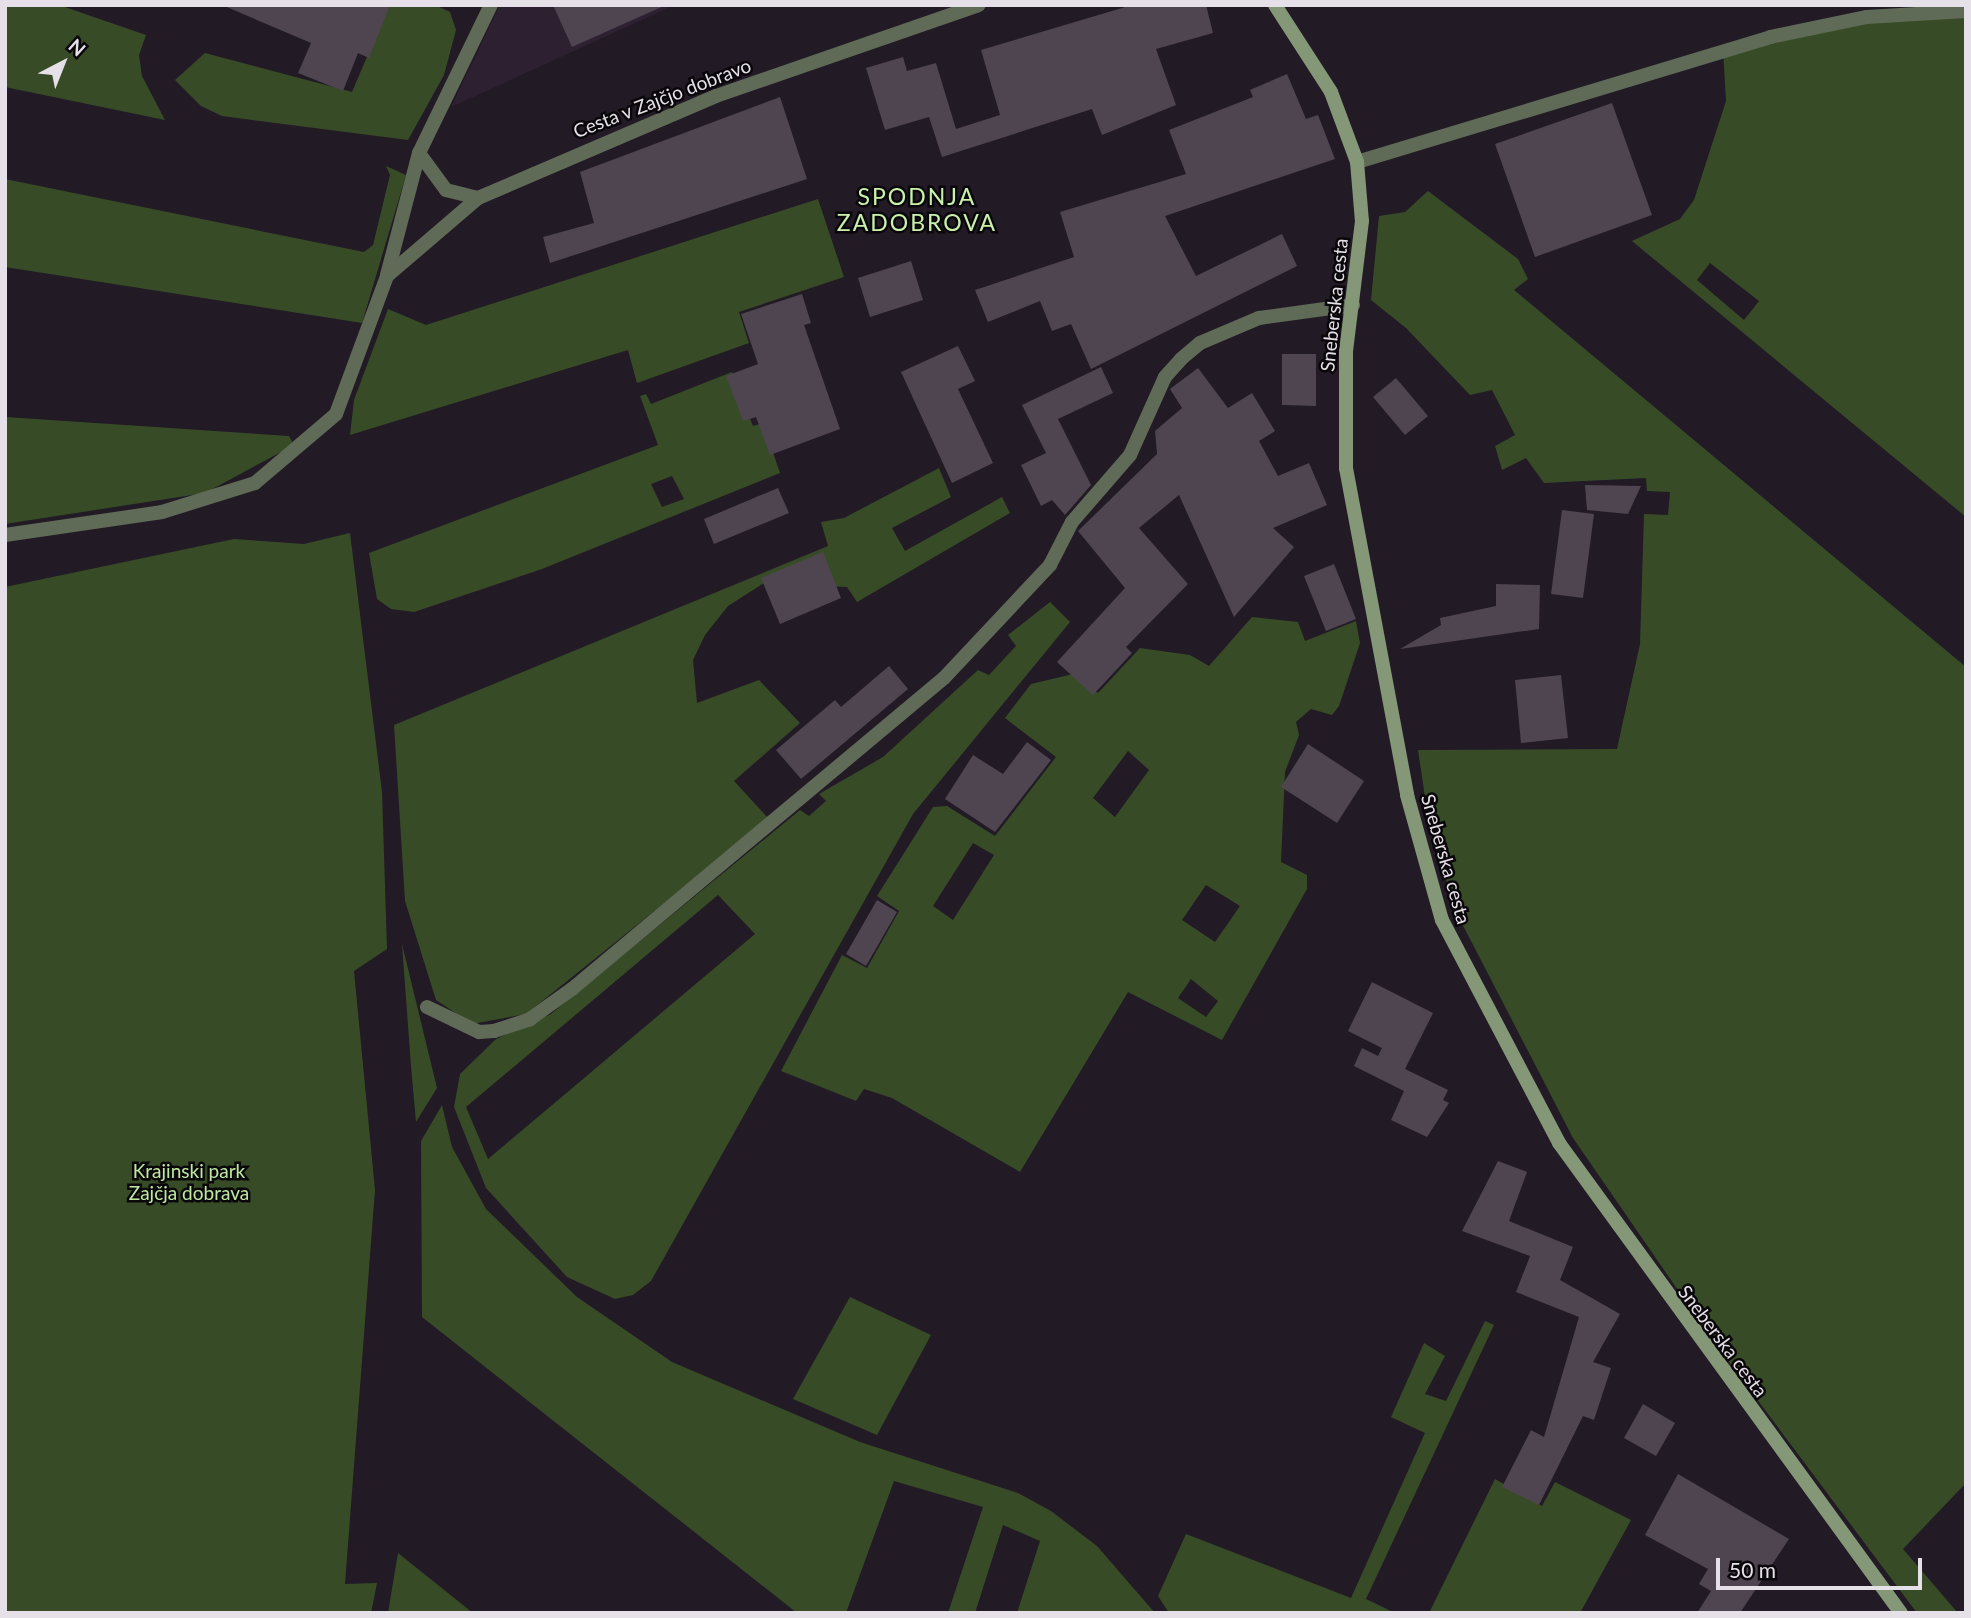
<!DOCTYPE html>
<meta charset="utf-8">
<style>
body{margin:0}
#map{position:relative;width:1971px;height:1618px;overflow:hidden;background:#221a25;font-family:Lato,sans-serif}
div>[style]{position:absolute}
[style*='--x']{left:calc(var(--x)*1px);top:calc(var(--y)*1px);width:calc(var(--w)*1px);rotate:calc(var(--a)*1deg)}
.built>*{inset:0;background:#2d2131}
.green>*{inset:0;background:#374c26}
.building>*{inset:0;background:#4e4551}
.street>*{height:14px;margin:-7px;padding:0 7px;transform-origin:7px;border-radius:7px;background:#5f6a57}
.secondary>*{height:14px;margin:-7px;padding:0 7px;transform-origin:7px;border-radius:7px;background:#849777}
span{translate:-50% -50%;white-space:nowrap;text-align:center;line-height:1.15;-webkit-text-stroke:5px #0a070b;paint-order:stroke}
.street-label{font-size:19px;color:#e6e0e8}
.park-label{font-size:19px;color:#bee89f}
.quarter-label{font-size:23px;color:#c9f1ac;letter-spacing:2px}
.frame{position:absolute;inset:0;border:7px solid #e6e0e8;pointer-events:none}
.north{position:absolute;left:28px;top:28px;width:70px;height:70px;-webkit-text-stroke:5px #0a070b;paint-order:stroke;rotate:42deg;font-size:19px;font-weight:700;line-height:28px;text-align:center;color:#e6e0e8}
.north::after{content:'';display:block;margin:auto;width:24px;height:32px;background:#e6e0e8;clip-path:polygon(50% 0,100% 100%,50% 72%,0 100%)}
.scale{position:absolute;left:1716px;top:1558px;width:206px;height:32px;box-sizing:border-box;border:4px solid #e6e0e8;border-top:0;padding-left:9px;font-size:21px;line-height:24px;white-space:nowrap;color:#e6e0e8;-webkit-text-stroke:5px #0a070b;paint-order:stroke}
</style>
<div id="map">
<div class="built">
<div style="clip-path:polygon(500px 5px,675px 5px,451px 107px)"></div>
</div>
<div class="green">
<div style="clip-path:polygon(5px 5px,59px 5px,146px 35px,139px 55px,142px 76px,165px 120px,5px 87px)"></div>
<div style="clip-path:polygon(389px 5px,435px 5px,450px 12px,456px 30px,444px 75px,408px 140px,222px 116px,201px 106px,175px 80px,205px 53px,352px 92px)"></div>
<div style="clip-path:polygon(evenodd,1966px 8px,1966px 517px,1632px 241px,1680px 219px,1694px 200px,1726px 101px,1723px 49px,1761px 36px,1966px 8px,1710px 263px,1759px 301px,1744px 320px,1697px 280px,1710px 263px)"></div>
<div style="clip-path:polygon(386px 166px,406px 175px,362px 323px,5px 267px,5px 179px,364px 252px,373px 245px,390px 175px)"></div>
<div style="clip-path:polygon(1428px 191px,1518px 259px,1528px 279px,1514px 290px,1966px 667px,1966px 1483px,1903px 1549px,1958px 1613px,1917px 1613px,1711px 1338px,1573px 1138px,1455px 910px,1428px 817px,1418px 750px,1617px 749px,1640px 644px,1644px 514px,1668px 515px,1670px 492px,1647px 491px,1646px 478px,1544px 483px,1526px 458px,1502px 470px,1495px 446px,1515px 435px,1492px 390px,1470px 395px,1406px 328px,1371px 300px,1379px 216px,1405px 212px)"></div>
<div style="clip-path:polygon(818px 199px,844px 277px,739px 312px,749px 343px,637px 383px,628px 350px,350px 435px,354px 400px,388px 309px,426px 325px)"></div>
<div style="clip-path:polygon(evenodd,732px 372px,753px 426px,763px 423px,780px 473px,542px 569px,414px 612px,391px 609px,377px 599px,369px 553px,658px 445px,640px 396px,646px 394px,651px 404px,732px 372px,672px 476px,684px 499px,662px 507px,651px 484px,672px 476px)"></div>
<div style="clip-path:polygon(5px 417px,289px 436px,294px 445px,205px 493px,5px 524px)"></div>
<div style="clip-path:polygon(939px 468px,951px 497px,892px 528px,905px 551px,1002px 497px,1010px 513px,857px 602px,847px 587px,764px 583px,728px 606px,705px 635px,693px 660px,697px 703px,759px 680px,800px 723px,734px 781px,769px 819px,526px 1014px,472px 1024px,436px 1000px,405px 901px,394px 725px,828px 546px,821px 522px,844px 518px)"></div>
<div style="clip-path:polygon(350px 533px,382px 792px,387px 949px,354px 971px,375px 1190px,345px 1584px,377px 1583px,371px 1613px,5px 1613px,5px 587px,234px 539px,304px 544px)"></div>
<div style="clip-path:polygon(evenodd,1050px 602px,1070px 622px,913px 814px,651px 1281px,633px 1295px,615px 1299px,567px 1277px,486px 1188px,454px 1107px,460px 1074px,496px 1039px,551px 1014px,800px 810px,809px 816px,826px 801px,819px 794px,883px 757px,978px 670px,989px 675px,1016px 646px,1008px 635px,1050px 602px,718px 895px,755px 934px,488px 1159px,466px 1107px,718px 895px)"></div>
<div style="clip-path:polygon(evenodd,1252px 617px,1298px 622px,1305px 641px,1356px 621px,1360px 643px,1339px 706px,1332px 715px,1311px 709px,1296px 722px,1299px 735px,1285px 772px,1281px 862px,1307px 875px,1307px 889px,1222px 1040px,1128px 992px,1020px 1172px,892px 1098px,864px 1089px,856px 1101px,781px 1071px,842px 955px,867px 968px,899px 911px,877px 896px,933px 807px,947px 806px,995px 836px,1056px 757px,1005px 718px,1031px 684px,1073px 674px,1098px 693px,1140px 648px,1190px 655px,1209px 666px,1252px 617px,1128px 751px,1149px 770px,1115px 817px,1093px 798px,1128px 751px,1252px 617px,973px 843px,994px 855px,953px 920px,933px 906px,973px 843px,1252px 617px,1206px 885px,1240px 906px,1215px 942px,1182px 920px,1206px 885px,1252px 617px,1191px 979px,1218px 1001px,1206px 1017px,1178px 998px,1191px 979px)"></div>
<div style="clip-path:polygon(402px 944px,437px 1088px,416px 1122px,411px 1066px)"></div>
<div style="clip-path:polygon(442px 1105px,452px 1147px,486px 1209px,577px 1297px,672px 1362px,860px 1442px,1018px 1493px,1051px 1511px,1097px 1546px,1155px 1613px,1017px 1613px,1040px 1541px,1003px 1525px,975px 1613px,948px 1613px,983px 1507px,894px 1481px,846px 1613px,797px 1613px,422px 1317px,421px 1141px)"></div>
<div style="clip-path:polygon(850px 1297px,931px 1335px,877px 1435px,793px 1399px)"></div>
<div style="clip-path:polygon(1485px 1321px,1494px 1325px,1366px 1599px,1395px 1613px,1169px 1613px,1158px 1596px,1186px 1534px,1351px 1598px,1425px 1433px,1391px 1417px,1424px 1343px,1445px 1356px,1425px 1394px,1446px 1401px)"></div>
<div style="clip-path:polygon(1495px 1479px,1542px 1506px,1555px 1482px,1631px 1520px,1580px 1613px,1429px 1613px)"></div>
<div style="clip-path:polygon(398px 1553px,473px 1613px,388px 1613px)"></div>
</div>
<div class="building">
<div style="clip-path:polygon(222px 5px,390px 5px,369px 58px,358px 53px,343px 91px,298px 73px,311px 43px)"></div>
<div style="clip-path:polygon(553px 5px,666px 5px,572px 47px)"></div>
<div style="clip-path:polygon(1132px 5px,1206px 5px,1213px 33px,1156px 49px,1176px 105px,1102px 135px,1092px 109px,942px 157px,929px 117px,885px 130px,866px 68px,903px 57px,907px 71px,936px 63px,956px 129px,1000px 115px,981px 50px)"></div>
<div style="clip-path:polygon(1287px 74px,1306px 119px,1318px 115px,1335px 159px,1165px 216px,1196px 276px,1282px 234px,1297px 266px,1091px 369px,1071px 324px,1052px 331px,1040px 301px,988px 322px,975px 290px,1074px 257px,1060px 212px,1186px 174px,1169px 130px,1253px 97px,1250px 90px)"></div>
<div style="clip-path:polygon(780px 97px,807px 179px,550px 263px,543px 237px,594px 223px,580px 172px)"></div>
<div style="clip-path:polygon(1612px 103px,1652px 215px,1535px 257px,1495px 144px)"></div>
<div style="clip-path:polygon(911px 261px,923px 300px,870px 317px,858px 278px)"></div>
<div style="clip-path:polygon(802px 294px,811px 323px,804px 325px,840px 429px,770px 455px,756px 417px,743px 421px,726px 376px,758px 364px,741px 314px)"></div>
<div style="clip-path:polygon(958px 346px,975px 381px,958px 389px,993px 463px,952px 483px,901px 372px)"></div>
<div style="clip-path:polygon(1282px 354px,1316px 354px,1316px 406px,1282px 405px)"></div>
<div style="clip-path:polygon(1101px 367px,1113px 393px,1058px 419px,1091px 485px,1065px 515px,1052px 500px,1041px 506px,1021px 465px,1046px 453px,1022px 405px)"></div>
<div style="clip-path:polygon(1198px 368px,1228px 408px,1252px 393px,1275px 431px,1259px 441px,1278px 476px,1309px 463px,1327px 505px,1273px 528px,1294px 547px,1234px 617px,1179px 495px,1139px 528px,1188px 584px,1126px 647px,1132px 653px,1093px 695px,1057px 662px,1125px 588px,1078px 531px,1157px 454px,1155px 431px,1182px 408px,1170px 389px)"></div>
<div style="clip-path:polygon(1396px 378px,1428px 416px,1405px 435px,1373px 397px)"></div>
<div style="clip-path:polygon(1585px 485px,1641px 486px,1628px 514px,1587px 510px)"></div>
<div style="clip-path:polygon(778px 488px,789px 513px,714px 544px,704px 519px)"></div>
<div style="clip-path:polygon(1562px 510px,1594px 514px,1583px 598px,1551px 594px)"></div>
<div style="clip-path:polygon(823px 552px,841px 598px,780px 624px,761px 578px)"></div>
<div style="clip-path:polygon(1334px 564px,1356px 619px,1326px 631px,1304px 576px)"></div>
<div style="clip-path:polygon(1496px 584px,1540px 585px,1539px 629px,1400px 649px,1441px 625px,1440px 618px,1496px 606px)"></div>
<div style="clip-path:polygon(889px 666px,908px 689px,801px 779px,776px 750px,835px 700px,841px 707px)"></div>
<div style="clip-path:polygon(1561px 675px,1568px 738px,1521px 743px,1515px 680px)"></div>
<div style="clip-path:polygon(1027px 742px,1051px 760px,995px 832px,945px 799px,973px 755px,1003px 774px)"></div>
<div style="clip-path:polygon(1308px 744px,1364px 781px,1337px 823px,1281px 787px)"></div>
<div style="clip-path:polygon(877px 900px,897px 912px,866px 966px,846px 954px)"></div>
<div style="clip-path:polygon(1372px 982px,1433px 1013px,1405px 1069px,1448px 1090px,1443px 1100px,1449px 1103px,1427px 1137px,1391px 1120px,1404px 1091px,1354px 1066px,1362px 1048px,1378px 1056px,1382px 1048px,1348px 1031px)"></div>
<div style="clip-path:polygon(1498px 1161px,1527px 1172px,1509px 1221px,1573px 1247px,1560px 1280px,1620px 1314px,1593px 1362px,1611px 1368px,1594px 1420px,1583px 1416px,1539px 1505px,1502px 1487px,1531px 1430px,1544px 1437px,1579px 1317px,1516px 1292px,1530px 1256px,1462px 1231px)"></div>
<div style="clip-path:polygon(1643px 1404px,1675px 1423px,1656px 1456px,1624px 1438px)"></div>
<div style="clip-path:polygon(1678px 1474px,1789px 1539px,1740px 1613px,1697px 1613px,1711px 1591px,1699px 1584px,1708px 1569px,1645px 1535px)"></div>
</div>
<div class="street">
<div style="--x:419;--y:153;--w:46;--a:53.9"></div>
<div style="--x:446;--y:190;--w:33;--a:14"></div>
<div style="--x:1357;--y:162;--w:432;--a:-16.8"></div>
<div style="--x:1770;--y:37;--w:99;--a:-11.7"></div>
<div style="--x:1867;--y:17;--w:99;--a:-3.5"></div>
<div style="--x:387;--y:275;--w:126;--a:-75.3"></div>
<div style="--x:419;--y:153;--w:165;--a:-64.1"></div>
<div style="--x:5;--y:535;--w:159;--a:-8.3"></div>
<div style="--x:162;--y:512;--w:97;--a:-17.3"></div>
<div style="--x:255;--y:483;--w:106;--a:-40.4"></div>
<div style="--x:336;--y:414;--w:147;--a:-69.7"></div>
<div style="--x:387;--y:276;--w:120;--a:-40.6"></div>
<div style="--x:478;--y:198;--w:259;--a:-23.2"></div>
<div style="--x:716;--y:96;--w:278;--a:-19.1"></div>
<div style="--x:427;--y:1007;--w:58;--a:25.7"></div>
<div style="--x:479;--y:1032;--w:15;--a:-4"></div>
<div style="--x:494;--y:1031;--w:38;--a:-18"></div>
<div style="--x:530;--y:1019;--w:52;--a:-35.5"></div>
<div style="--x:572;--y:989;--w:485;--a:-39.9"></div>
<div style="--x:944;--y:678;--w:155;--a:-46.8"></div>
<div style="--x:1050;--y:565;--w:48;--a:-62.9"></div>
<div style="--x:1072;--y:522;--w:89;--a:-49.1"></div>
<div style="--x:1130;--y:455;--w:85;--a:-65.8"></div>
<div style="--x:1165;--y:377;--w:24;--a:-48"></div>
<div style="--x:1181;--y:359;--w:25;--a:-40"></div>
<div style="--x:1200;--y:343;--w:64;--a:-23"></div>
<div style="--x:1259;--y:318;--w:95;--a:-7.9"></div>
</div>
<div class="secondary">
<div style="--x:1275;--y:5;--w:103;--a:57.2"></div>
<div style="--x:1331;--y:92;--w:75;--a:69.6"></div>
<div style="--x:1357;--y:162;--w:59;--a:85.2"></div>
<div style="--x:1362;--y:221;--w:132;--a:97"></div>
<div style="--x:1346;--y:352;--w:116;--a:90"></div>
<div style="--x:1346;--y:468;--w:333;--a:79.4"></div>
<div style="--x:1407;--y:795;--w:130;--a:74.4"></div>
<div style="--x:1442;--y:920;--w:252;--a:62.3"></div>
<div style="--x:1559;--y:1143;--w:581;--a:53.96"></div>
</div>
<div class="street-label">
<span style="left:662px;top:98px;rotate:-21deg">Cesta v Zajčjo dobravo</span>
<span style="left:1334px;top:305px;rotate:-84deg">Sneberska cesta</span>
<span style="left:1446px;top:859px;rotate:74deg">Sneberska cesta</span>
<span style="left:1723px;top:1341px;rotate:53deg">Sneberska cesta</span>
</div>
<div class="park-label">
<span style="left:189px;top:1182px">Krajinski park<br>Zajčja dobrava</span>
</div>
<div class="quarter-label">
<span style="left:917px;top:209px">SPODNJA<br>ZADOBROVA</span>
</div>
<div class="frame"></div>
<div class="north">N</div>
<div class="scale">50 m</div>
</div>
